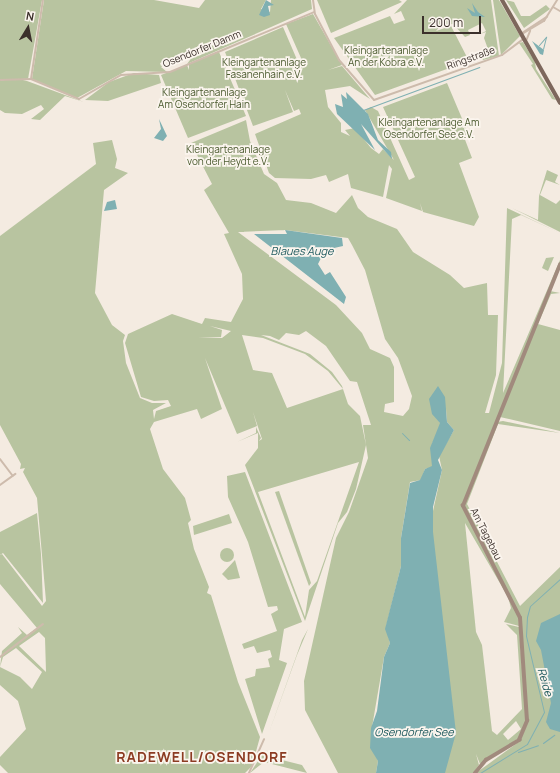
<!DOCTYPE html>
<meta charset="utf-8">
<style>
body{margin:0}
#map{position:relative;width:560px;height:773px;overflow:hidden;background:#f4ebe1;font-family:Manrope,sans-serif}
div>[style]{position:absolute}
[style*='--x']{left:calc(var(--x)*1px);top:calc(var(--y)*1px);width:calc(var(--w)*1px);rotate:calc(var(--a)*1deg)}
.green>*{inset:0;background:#b8c4a0}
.round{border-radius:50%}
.water>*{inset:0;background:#7fb0b2}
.stream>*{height:1px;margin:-0.5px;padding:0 0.5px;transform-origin:0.5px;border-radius:0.5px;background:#7fb0b2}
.street>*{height:2px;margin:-1px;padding:0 1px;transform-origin:1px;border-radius:1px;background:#cdbbac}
.secondary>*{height:3.5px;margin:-1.75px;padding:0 1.75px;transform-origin:1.75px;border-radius:1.75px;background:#a18a7d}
.primary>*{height:4px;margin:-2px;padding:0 2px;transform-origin:2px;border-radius:2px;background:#7d675c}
span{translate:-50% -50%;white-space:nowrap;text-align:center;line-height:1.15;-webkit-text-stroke:3.5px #fbf5ee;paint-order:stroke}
.street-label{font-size:10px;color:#3b302b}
.park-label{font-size:10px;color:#4a5a2e}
.water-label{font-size:11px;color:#1f5a5e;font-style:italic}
.district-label{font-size:14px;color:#8c3b22;font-weight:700;letter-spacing:1px}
.north{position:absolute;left:8px;top:8px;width:40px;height:40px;-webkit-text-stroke:3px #fbf5ee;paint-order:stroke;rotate:10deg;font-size:11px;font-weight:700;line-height:16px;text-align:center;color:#3b302b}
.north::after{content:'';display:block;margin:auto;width:14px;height:18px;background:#3b302b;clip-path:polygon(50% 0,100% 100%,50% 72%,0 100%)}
.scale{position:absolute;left:422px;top:16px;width:59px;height:18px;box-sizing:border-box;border:2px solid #3b302b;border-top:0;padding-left:5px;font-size:12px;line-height:14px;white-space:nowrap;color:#3b302b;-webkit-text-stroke:3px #fbf5ee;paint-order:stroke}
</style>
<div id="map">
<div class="green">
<div style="clip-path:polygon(0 0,42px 0,28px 79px,0 80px)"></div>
<div style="clip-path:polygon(44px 0,154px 0,199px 8px,205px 0,266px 0,261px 9px,270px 12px,271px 0,311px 0,312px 9px,187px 64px,190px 60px,188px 56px,183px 58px,188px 56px,187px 52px,160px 63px,161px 66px,166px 64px,161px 67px,167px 72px,126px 71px,77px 98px,32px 79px)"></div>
<div style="clip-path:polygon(317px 0,399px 0,402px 2px,331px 33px)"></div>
<div style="clip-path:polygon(407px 0,491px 0,499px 56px,483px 60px,481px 56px,489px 52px,484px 38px,486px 32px,480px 34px,486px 31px,482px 23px,468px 30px,470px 35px,465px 37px,453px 24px,441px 25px,436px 31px,451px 26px,469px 61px,375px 95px,334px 38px,390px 16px,394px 24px,405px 20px,401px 11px,394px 14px)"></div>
<div style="clip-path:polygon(493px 0,499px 0,520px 36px,501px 55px)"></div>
<div style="clip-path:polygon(506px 0,514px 2px,521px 16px,530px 16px,546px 5px,550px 9px,524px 28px)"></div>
<div style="clip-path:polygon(313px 14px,342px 65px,328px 70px,342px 66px,370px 99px,350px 86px,325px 90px,328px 107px,341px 123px,341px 132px,350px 136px,345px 130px,355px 128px,371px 148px,379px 154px,383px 149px,394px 160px,365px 110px,371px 107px,378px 111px,409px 180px,415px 177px,383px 107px,447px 83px,469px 135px,464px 137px,472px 158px,459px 163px,479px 217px,474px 226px,423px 212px,420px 203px,422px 211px,386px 198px,392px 169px,389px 165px,383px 197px,351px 188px,348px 174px,329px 182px,326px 175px,311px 179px,275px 178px,269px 173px,255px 134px,301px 114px,299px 109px,294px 111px,285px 90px,293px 112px,253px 126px,225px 52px,283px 27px,298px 62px,301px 58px,286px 24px)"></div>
<div style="clip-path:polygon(523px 42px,535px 62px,536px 69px,556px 100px,552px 99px,531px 65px,533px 64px,519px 43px)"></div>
<div style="clip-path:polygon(219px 52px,246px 116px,188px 138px,161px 75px,187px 65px,189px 70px,189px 64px)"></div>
<div style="clip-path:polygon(134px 73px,159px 75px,161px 83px,108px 101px,85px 100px,109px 82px)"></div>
<div style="clip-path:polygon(15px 78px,27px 81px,84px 102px,65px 96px,40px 120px,31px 119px,44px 109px,41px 105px,22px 114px,5px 113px,0 110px,0 81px)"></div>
<div style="clip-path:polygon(evenodd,246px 120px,250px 141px,264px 174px,277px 183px,286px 200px,311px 203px,336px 213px,352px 195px,358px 208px,368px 217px,397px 229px,413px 252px,450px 275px,464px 288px,487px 283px,488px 315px,498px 315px,496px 375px,485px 413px,489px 413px,502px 363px,507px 208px,560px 233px,521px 215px,512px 219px,503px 393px,560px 260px,560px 263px,462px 507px,518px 614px,519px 626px,504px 622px,511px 608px,508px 597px,465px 523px,476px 632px,482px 645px,492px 731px,497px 735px,522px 709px,517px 635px,506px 624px,519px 627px,526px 722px,519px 738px,480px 764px,476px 754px,479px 765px,473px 773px,443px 773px,453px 712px,433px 554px,433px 511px,442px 470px,439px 456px,454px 430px,447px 422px,446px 409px,432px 411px,441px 424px,432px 444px,432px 467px,425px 469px,421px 480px,410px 482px,401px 538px,401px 566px,386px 627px,390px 643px,384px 657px,371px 733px,378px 761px,376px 773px,338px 773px,305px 710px,304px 681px,336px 538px,349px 512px,368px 458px,363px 425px,371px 425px,357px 382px,350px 381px,326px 346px,306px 331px,299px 335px,286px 333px,279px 340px,270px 336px,261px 335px,310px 354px,332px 372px,342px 386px,348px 404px,360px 416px,366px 445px,356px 489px,347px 512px,338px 523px,305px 621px,245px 465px,258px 448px,258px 433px,237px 442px,256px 433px,256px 427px,261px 438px,259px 441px,262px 439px,253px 412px,257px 426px,237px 434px,205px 358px,222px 409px,201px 419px,197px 409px,154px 422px,150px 429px,163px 469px,185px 498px,191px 520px,188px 523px,194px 549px,209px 587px,207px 593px,211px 595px,238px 682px,260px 737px,252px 766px,245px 773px,8px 773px,0 765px,0 757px,26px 729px,18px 701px,0 685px,0 667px,20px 677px,32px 689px,42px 672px,16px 648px,3px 657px,0 667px,2px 651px,22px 633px,18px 627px,27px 635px,37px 628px,0 584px,0 555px,2px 554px,42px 606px,46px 601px,37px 498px,23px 472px,25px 468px,20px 469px,21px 464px,0 425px,0 236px,96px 164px,93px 143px,112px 140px,117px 159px,115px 168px,128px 173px,104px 190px,95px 293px,112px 325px,125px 335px,123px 341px,126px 363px,140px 398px,152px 403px,166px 403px,153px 410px,154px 419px,156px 411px,171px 406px,168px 400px,154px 401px,141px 397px,125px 343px,128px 334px,172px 314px,202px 324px,205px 318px,231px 322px,243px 299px,242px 274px,224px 234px,229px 233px,204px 190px,212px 184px,191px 143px,246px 120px,285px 230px,348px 238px,352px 245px,365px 270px,385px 339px,398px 358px,412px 396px,409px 409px,403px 416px,384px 412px,385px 404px,394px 402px,394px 367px,390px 358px,370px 349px,362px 333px,336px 305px,238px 232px,285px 230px,246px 120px,210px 326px,231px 331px,222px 338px,198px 337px,221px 337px,222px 330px,210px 326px,246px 120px,242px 335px,263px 338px,305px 354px,328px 371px,343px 389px,287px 408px,272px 373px,253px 370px,242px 335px,246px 120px,359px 462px,317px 581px,309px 590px,305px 617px,258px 492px,359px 462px,246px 120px,39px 632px,45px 638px,46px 672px,19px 646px,39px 632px,246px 120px,516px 721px,521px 729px,508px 740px,503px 734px,516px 721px)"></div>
<div style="clip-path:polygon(547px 170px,558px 175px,555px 182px,560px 185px,546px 180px,540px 195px,556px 204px,560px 200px,560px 232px,512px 208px,538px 220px,539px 196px)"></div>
<div style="clip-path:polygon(554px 257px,548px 271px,542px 268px,546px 258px)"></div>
<div style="clip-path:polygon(550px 291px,560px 293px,551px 294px,538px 324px,560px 330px,560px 431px,500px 417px)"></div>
<div style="clip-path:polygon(503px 421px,560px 433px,498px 424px,467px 504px,520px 606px,560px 567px,560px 773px,476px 773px,520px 741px,528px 722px,520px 615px,465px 510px,465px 504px,497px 422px)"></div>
<div style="clip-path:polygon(245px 472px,302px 622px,284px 629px,279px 660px,287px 663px,262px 734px,245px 679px,255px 676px,256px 669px,270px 667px,268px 659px,272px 657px,270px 650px,257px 653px,254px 646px,244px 649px,242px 644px,277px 631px,271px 614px,278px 610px,277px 606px,268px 607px,248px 542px,228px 497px,227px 476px)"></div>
<div style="clip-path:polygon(279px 491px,311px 583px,309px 586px,275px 492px)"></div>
<div style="clip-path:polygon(37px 513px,41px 554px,43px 603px,3px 553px,0 555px,0 532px)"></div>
<div style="clip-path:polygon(229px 514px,232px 523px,194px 535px,193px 526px)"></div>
<div class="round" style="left:220px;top:548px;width:14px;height:14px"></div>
<div style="clip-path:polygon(235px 560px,240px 578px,228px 580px,222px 574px)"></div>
<div style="clip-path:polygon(308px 629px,297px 655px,267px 738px,302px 640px)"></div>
<div style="clip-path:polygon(262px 755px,302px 765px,307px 773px,264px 762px,250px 773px)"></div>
</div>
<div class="water">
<div style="clip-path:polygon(266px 0,274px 5px,268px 6px,270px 15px,264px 17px,259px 15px)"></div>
<div style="clip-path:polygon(472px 3px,478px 12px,485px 17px,472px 16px,467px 8px,475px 13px)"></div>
<div style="clip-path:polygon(532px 41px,544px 50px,543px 55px,540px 54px)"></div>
<div style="clip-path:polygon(346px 92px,368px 114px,378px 140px,391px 152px,392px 159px,361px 124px,375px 150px,337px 114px,335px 104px,343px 107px,341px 94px,347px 99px)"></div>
<div style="clip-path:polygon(159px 119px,167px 136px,163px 141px,154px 138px,161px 129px)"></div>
<div style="clip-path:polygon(115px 200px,117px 209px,104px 211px,107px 202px)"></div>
<div style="clip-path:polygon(285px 230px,342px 238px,343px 246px,325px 250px,318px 264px,325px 275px,330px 272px,346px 297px,344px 304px,254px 234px,287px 234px)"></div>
<div style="clip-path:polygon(438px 386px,445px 397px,447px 422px,454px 430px,438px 460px,442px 470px,433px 507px,433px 532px,456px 733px,445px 773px,376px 773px,378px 761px,370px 748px,371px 728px,377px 711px,384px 657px,390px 643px,385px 629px,401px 566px,401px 538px,410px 483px,420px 480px,425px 469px,432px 466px,430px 448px,440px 423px,432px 414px,429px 399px)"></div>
<div style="clip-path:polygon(560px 614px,560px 732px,550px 729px,546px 722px,551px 703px,541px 650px,536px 641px,541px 623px)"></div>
</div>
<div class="stream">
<div style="--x:539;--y:45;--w:11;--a:-49"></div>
<div style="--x:546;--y:37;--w:12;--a:104"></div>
<div style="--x:363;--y:110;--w:124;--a:-20.3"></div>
<div style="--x:402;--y:433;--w:10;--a:45"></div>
<div style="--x:543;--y:743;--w:14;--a:-36"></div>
<div style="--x:518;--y:752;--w:21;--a:-19"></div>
<div style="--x:480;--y:773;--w:55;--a:-31.7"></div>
<div style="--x:527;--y:744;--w:36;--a:-62"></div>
<div style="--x:544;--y:712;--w:78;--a:-103.3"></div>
<div style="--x:526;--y:636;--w:19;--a:-87"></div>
<div style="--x:527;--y:617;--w:11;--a:-75"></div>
<div style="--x:530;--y:606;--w:40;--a:-42"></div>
</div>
<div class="street">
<div style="--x:313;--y:0;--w:14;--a:82"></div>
<div style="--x:315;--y:14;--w:52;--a:62.4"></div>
<div style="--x:339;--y:60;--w:53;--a:48.8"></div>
<div style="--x:374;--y:100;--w:136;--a:-19.4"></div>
<div style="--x:502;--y:55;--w:26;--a:-37"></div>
<div style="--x:553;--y:7;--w:8;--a:30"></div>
<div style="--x:522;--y:33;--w:30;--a:-33"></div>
<div style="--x:522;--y:34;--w:26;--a:-31"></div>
<div style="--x:544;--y:21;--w:25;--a:-58"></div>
<div style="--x:526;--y:41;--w:11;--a:-68"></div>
<div style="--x:31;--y:79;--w:52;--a:22.6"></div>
<div style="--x:79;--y:99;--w:48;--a:-29.7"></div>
<div style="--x:121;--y:75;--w:49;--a:-3.5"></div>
<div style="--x:170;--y:72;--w:156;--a:-22.6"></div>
<div style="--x:31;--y:79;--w:80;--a:-81.4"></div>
<div style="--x:0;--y:80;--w:31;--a:-2"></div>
<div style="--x:0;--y:459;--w:21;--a:53"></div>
<div style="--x:0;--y:485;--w:19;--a:-36"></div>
<div style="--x:0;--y:657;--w:54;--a:-37.5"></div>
<div style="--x:249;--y:773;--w:37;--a:-66"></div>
</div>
<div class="secondary">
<div style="--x:475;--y:773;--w:17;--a:-50"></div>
<div style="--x:486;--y:760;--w:39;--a:-31"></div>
<div style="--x:519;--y:740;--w:21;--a:-67"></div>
<div style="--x:527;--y:721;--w:103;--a:-93.9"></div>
<div style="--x:520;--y:618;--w:126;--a:-117"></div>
<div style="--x:463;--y:506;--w:260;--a:-68.1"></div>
</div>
<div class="primary">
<div style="--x:502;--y:0;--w:118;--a:60.6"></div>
</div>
<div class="street-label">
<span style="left:202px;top:49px;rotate:-22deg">Osendorfer Damm</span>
<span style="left:471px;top:58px;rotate:-20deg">Ringstraße</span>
<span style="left:486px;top:534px;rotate:63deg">Am Tagebau</span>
</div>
<div class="park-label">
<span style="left:386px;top:56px">Kleingartenanlage<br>An der Kobra e.V.</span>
<span style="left:264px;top:68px">Kleingartenanlage<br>Fasanenhain e.V.</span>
<span style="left:204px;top:98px">Kleingartenanlage<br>Am Osendorfer Hain</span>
<span style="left:429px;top:128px">Kleingartenanlage Am<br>Osendorfer See e.V.</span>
<span style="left:228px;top:155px">Kleingartenanlage<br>von der Heydt e.V.</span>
</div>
<div class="water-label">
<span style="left:302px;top:251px">Blaues Auge</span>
<span style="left:545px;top:682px;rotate:74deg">Reide</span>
<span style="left:414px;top:732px">Osendorfer See</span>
</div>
<div class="district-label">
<span style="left:202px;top:757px">RADEWELL/OSENDORF</span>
</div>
<div class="north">N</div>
<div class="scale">200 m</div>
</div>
